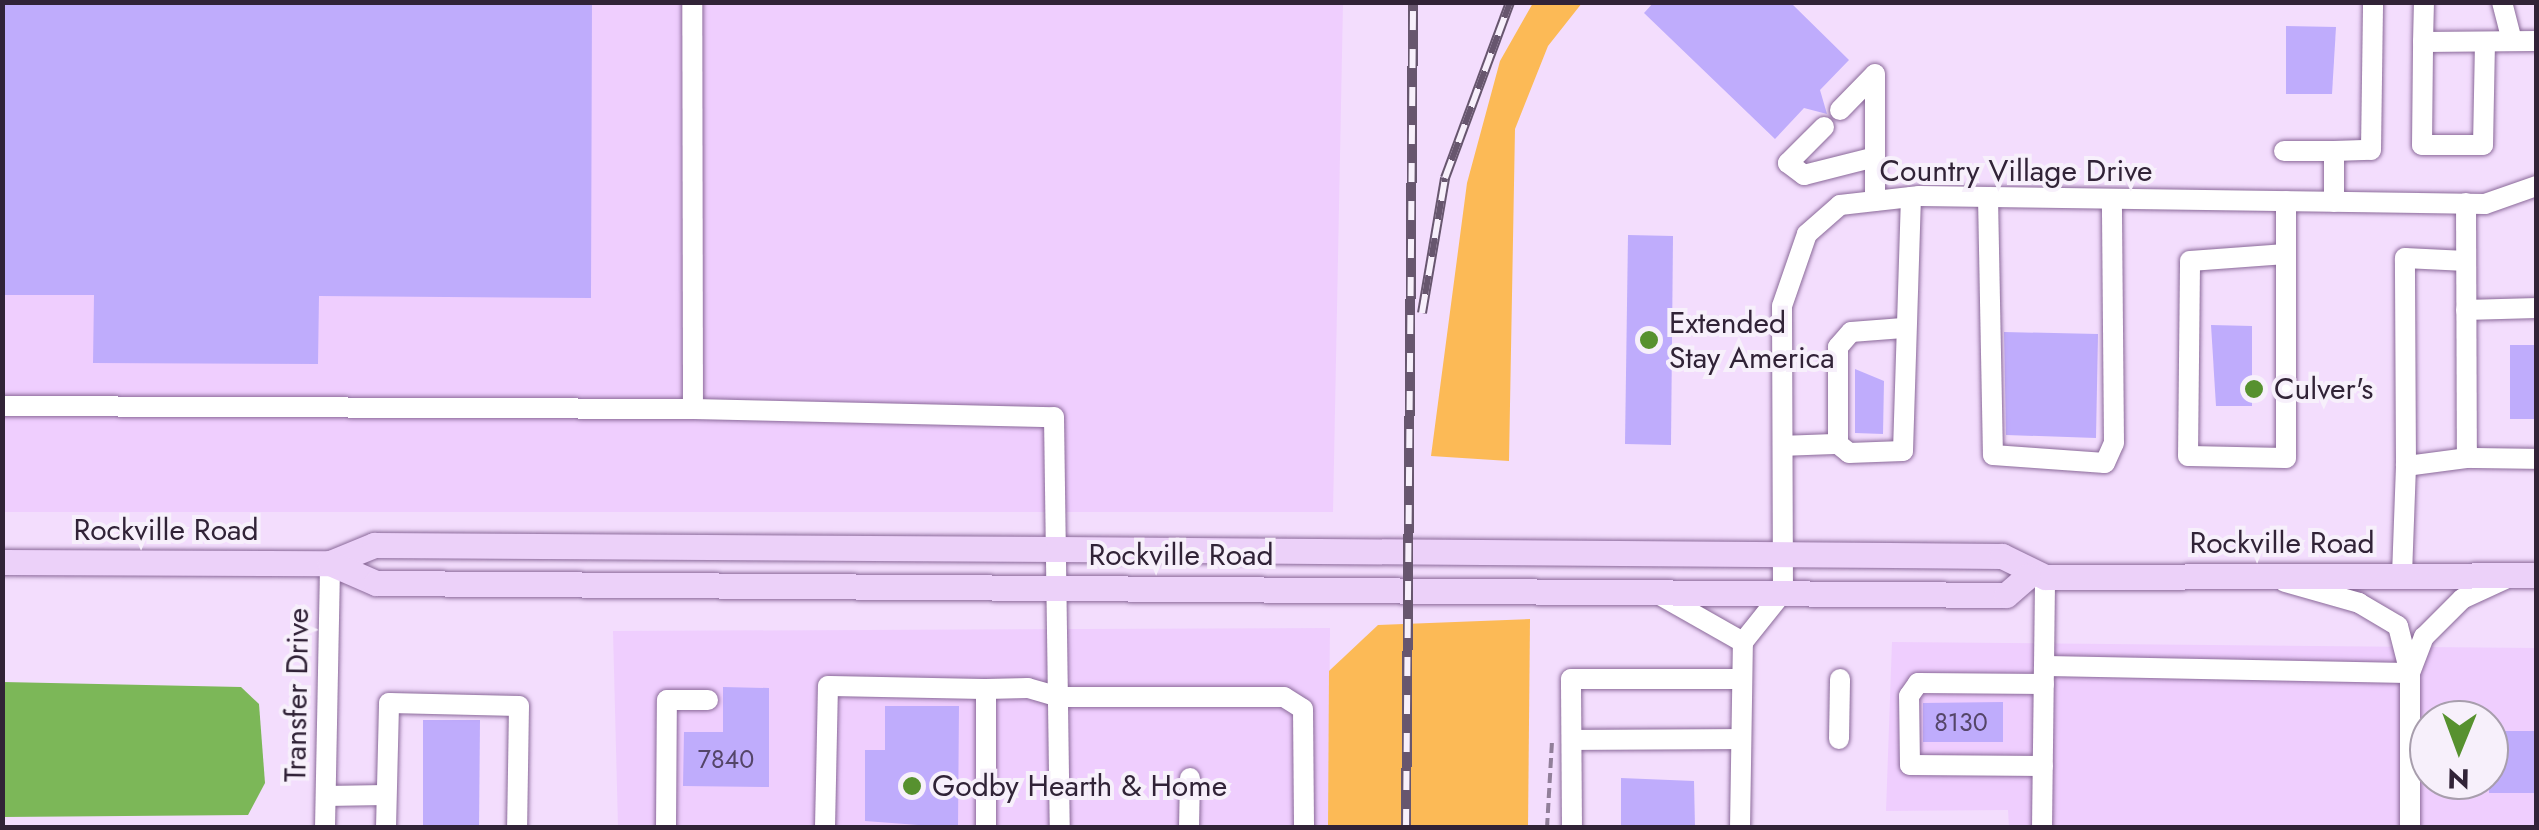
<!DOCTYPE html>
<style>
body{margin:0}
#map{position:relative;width:2539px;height:830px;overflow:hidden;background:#f3ddfd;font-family:Jost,sans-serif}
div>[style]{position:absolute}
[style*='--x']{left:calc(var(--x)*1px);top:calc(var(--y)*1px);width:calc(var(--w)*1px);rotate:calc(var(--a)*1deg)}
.built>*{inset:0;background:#efcefe}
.green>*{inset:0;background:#fcba56}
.water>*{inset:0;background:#7cb758}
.building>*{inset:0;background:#bfacfc}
.path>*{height:4px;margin-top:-2px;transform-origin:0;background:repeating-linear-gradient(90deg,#917f99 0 10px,transparent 0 15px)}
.roads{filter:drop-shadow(0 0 2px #8a6999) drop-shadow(0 0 2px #8a6999)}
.minor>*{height:20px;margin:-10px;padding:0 10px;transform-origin:10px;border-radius:10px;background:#fff}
.major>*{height:25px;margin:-12.5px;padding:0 12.5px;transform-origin:12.5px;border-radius:12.5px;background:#ecd1f9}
.rail>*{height:10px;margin-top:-5px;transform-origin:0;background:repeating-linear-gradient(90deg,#f7f0fb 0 19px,#67566e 0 38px);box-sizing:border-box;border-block:2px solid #67566e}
.dots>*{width:28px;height:28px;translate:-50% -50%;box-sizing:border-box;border:5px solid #f7f0fb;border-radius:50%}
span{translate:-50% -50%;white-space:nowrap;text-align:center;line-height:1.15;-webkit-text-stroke:8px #f7f0fb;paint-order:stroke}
.number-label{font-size:25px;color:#544568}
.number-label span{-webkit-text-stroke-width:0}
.street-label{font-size:30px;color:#312337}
.poi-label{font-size:30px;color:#312337}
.left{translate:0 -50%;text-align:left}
.frame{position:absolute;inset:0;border:5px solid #312337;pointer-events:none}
.north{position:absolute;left:2409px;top:700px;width:100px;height:100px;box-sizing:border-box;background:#f7f0fb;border:2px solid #a89ead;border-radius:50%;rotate:181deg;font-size:28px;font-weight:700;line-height:40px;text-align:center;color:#312337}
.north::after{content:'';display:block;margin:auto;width:35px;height:45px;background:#57912f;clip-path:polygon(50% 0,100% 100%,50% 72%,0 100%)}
</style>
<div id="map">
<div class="built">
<div style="clip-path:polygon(3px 3px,1343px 3px,1333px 512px,3px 512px)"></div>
<div style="clip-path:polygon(1330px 628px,1328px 827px,618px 827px,613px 631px)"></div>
<div style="clip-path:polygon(evenodd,1892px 642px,2536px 648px,2536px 827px,2009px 828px,2008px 810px,1886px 811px,1892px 642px,2429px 720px,2489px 720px,2489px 780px,2429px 780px,2429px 720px)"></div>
</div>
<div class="green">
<div style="clip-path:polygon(1533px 3px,1582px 3px,1548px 46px,1515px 129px,1509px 461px,1431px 456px,1467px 183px,1500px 61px)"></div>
<div style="clip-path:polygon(1530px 619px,1528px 827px,1328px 827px,1329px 671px,1378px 625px)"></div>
</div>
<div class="water">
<div style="clip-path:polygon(3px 682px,241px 687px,259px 704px,265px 783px,248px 815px,3px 817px)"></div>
</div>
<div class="building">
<div style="clip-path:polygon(2px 2px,592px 2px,591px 298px,319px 296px,318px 364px,93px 363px,94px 295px,2px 295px)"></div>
<div style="clip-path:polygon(1654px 2px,1790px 2px,1849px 60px,1820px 90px,1827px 114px,1804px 108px,1775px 139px,1644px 13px)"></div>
<div style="clip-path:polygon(2286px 26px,2336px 27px,2332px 94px,2286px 94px)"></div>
<div style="clip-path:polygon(1628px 235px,1673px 236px,1671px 445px,1625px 444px)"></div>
<div style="clip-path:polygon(2211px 325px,2252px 326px,2252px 406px,2216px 406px)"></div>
<div style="clip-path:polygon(2004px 332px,2098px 334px,2096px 438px,2006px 435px)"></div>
<div style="clip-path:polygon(2510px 345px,2536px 345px,2536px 419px,2510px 419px)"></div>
<div style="clip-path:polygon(1855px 369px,1884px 381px,1883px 434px,1855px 433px)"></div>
<div style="clip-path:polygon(723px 687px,769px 688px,769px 787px,683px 786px,684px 732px,723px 732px)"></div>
<div style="clip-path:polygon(2003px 702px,2003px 742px,1923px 742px,1923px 703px)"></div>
<div style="clip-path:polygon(885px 706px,959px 706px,958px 828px,865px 821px,865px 750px,885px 750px)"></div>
<div style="clip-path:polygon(423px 720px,480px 720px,479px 828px,423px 828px)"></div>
<div style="clip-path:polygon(2489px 731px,2536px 731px,2536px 793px,2489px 793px)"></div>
<div style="clip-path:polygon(1621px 778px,1694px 781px,1695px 828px,1621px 828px)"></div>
</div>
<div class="path">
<div style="--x:1547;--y:828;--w:87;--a:-86.7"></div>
</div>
<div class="roads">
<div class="minor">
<div style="--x:2502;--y:2;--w:40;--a:75.6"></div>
<div style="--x:2423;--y:42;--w:40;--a:-88.6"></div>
<div style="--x:2485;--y:42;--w:103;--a:91.1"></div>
<div style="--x:2483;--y:145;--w:61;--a:180"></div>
<div style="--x:2422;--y:145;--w:103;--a:-89.4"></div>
<div style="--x:2423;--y:42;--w:113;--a:-0.5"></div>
<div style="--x:1840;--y:110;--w:50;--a:-45.8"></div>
<div style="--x:1824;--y:127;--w:51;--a:135"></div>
<div style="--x:1788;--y:163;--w:20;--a:37"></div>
<div style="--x:1804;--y:175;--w:73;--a:-14.2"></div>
<div style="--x:2284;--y:151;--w:50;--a:0"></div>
<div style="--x:2334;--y:151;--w:51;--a:90"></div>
<div style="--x:2334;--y:151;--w:37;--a:-2"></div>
<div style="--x:2371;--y:150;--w:148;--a:-89.2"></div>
<div style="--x:1988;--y:197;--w:258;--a:88.9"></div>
<div style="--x:1993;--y:455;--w:112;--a:4.1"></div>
<div style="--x:2105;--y:463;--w:22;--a:-66"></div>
<div style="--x:2114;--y:443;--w:244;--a:-90.5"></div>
<div style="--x:1875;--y:201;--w:127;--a:-90"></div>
<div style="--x:2286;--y:201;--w:257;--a:90"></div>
<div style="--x:2286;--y:458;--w:98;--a:-178.8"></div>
<div style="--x:2188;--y:456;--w:195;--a:-89.4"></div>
<div style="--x:2190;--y:261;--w:96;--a:-4.2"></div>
<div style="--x:2466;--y:203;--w:255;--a:89.8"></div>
<div style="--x:2467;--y:458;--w:69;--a:0.8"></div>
<div style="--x:2466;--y:310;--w:70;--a:-1.6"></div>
<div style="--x:1903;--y:328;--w:52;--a:175.6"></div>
<div style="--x:1851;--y:332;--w:20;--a:131"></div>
<div style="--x:1838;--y:347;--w:97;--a:90"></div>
<div style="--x:1838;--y:444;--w:14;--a:39"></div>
<div style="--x:1849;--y:453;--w:54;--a:-2.1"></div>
<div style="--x:1903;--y:451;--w:254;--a:-88.2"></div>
<div style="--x:2;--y:406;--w:691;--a:0.25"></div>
<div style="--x:693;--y:409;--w:407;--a:-90.1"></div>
<div style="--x:693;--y:409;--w:361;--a:1.3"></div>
<div style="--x:1054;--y:417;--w:411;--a:89.2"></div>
<div style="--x:1783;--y:446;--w:55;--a:-2.1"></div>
<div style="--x:2406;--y:466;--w:208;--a:-90.3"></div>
<div style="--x:2405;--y:258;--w:61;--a:2.8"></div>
<div style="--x:2402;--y:575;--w:109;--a:-87.9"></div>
<div style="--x:2406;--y:466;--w:62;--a:-7.5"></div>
<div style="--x:2285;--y:582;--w:77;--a:15.8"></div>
<div style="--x:2359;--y:603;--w:45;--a:30.5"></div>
<div style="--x:2398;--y:626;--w:49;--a:75.7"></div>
<div style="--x:2410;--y:673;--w:155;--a:90"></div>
<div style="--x:1658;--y:594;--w:98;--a:29.5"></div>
<div style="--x:2044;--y:666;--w:366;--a:1.1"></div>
<div style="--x:2410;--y:673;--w:39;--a:-69"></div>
<div style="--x:2424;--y:637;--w:54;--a:-45"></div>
<div style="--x:2462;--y:599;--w:55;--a:-24.7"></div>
<div style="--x:1839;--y:739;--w:60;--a:-89"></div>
<div style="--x:1572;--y:740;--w:167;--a:-0.3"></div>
<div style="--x:2043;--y:766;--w:133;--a:-179.6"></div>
<div style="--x:1910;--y:765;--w:69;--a:-90.8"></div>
<div style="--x:1909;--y:696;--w:16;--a:-55"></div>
<div style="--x:1918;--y:683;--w:126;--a:0.5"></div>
<div style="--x:326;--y:796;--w:60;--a:-1"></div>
<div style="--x:325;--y:828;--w:265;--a:-88.9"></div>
<div style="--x:386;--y:828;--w:125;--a:-88.6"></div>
<div style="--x:389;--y:703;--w:130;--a:1.3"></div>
<div style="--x:519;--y:706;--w:122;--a:90.9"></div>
<div style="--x:666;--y:828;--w:128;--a:-89.6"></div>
<div style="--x:667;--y:700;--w:41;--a:0"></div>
<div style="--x:825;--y:828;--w:142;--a:-88.8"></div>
<div style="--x:828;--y:686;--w:158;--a:1.1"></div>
<div style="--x:986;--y:828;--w:139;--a:-90"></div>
<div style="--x:986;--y:689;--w:42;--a:-1.4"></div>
<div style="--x:1028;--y:688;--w:33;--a:16"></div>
<div style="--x:1060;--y:697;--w:224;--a:0"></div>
<div style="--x:1284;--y:697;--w:22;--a:32"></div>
<div style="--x:1303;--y:709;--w:119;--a:89.5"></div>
<div style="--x:1189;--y:828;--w:50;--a:-88.9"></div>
<div style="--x:1572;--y:828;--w:149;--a:-90.4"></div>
<div style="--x:1571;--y:679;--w:170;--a:0"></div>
<div style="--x:1740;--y:828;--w:186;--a:-89.1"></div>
<div style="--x:1743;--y:642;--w:64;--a:-51.3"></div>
<div style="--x:1783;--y:592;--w:286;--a:-90.2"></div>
<div style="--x:1782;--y:306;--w:76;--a:-70.9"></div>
<div style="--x:1807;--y:234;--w:44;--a:-41.3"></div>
<div style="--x:1840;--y:205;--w:80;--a:-6.5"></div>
<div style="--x:1919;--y:196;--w:566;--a:0.81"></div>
<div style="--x:2485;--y:204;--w:54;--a:-19.4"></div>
<div style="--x:2042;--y:828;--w:251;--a:-89.3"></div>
</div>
<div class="major">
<div style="--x:2;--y:562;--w:328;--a:0.2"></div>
<div style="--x:330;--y:563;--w:48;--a:-22.2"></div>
<div style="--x:374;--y:545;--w:684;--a:0.34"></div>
<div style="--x:1058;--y:549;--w:944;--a:0.42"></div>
<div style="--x:2002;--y:556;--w:48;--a:26"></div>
<div style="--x:2045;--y:577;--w:491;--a:-0.2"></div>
<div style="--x:330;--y:563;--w:50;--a:23.5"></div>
<div style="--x:376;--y:583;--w:1630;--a:0.42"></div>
<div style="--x:2006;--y:595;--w:29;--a:-41"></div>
</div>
</div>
<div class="rail">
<div style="--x:1422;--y:313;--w:137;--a:-80.3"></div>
<div style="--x:1445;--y:178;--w:188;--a:-69.7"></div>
<div style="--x:1406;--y:828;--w:826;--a:-89.51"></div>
</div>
<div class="dots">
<div style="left:1649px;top:340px;background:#57912f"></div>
<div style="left:2254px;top:389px;background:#57912f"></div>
<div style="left:912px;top:786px;background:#57912f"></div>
</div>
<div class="number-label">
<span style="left:1961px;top:722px">8130</span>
<span style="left:726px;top:759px">7840</span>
</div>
<div class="street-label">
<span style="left:2016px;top:171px">Country Village Drive</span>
<span style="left:166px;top:530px">Rockville Road</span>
<span style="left:2282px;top:543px">Rockville Road</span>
<span style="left:1181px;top:555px">Rockville Road</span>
<span style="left:297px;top:695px;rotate:-89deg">Transfer Drive</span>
</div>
<div class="poi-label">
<span class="left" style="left:1669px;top:340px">Extended<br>Stay America</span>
<span class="left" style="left:2274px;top:389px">Culver's</span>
<span class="left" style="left:932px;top:786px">Godby Hearth &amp; Home</span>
</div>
<div class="frame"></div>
<div class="north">N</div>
</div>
